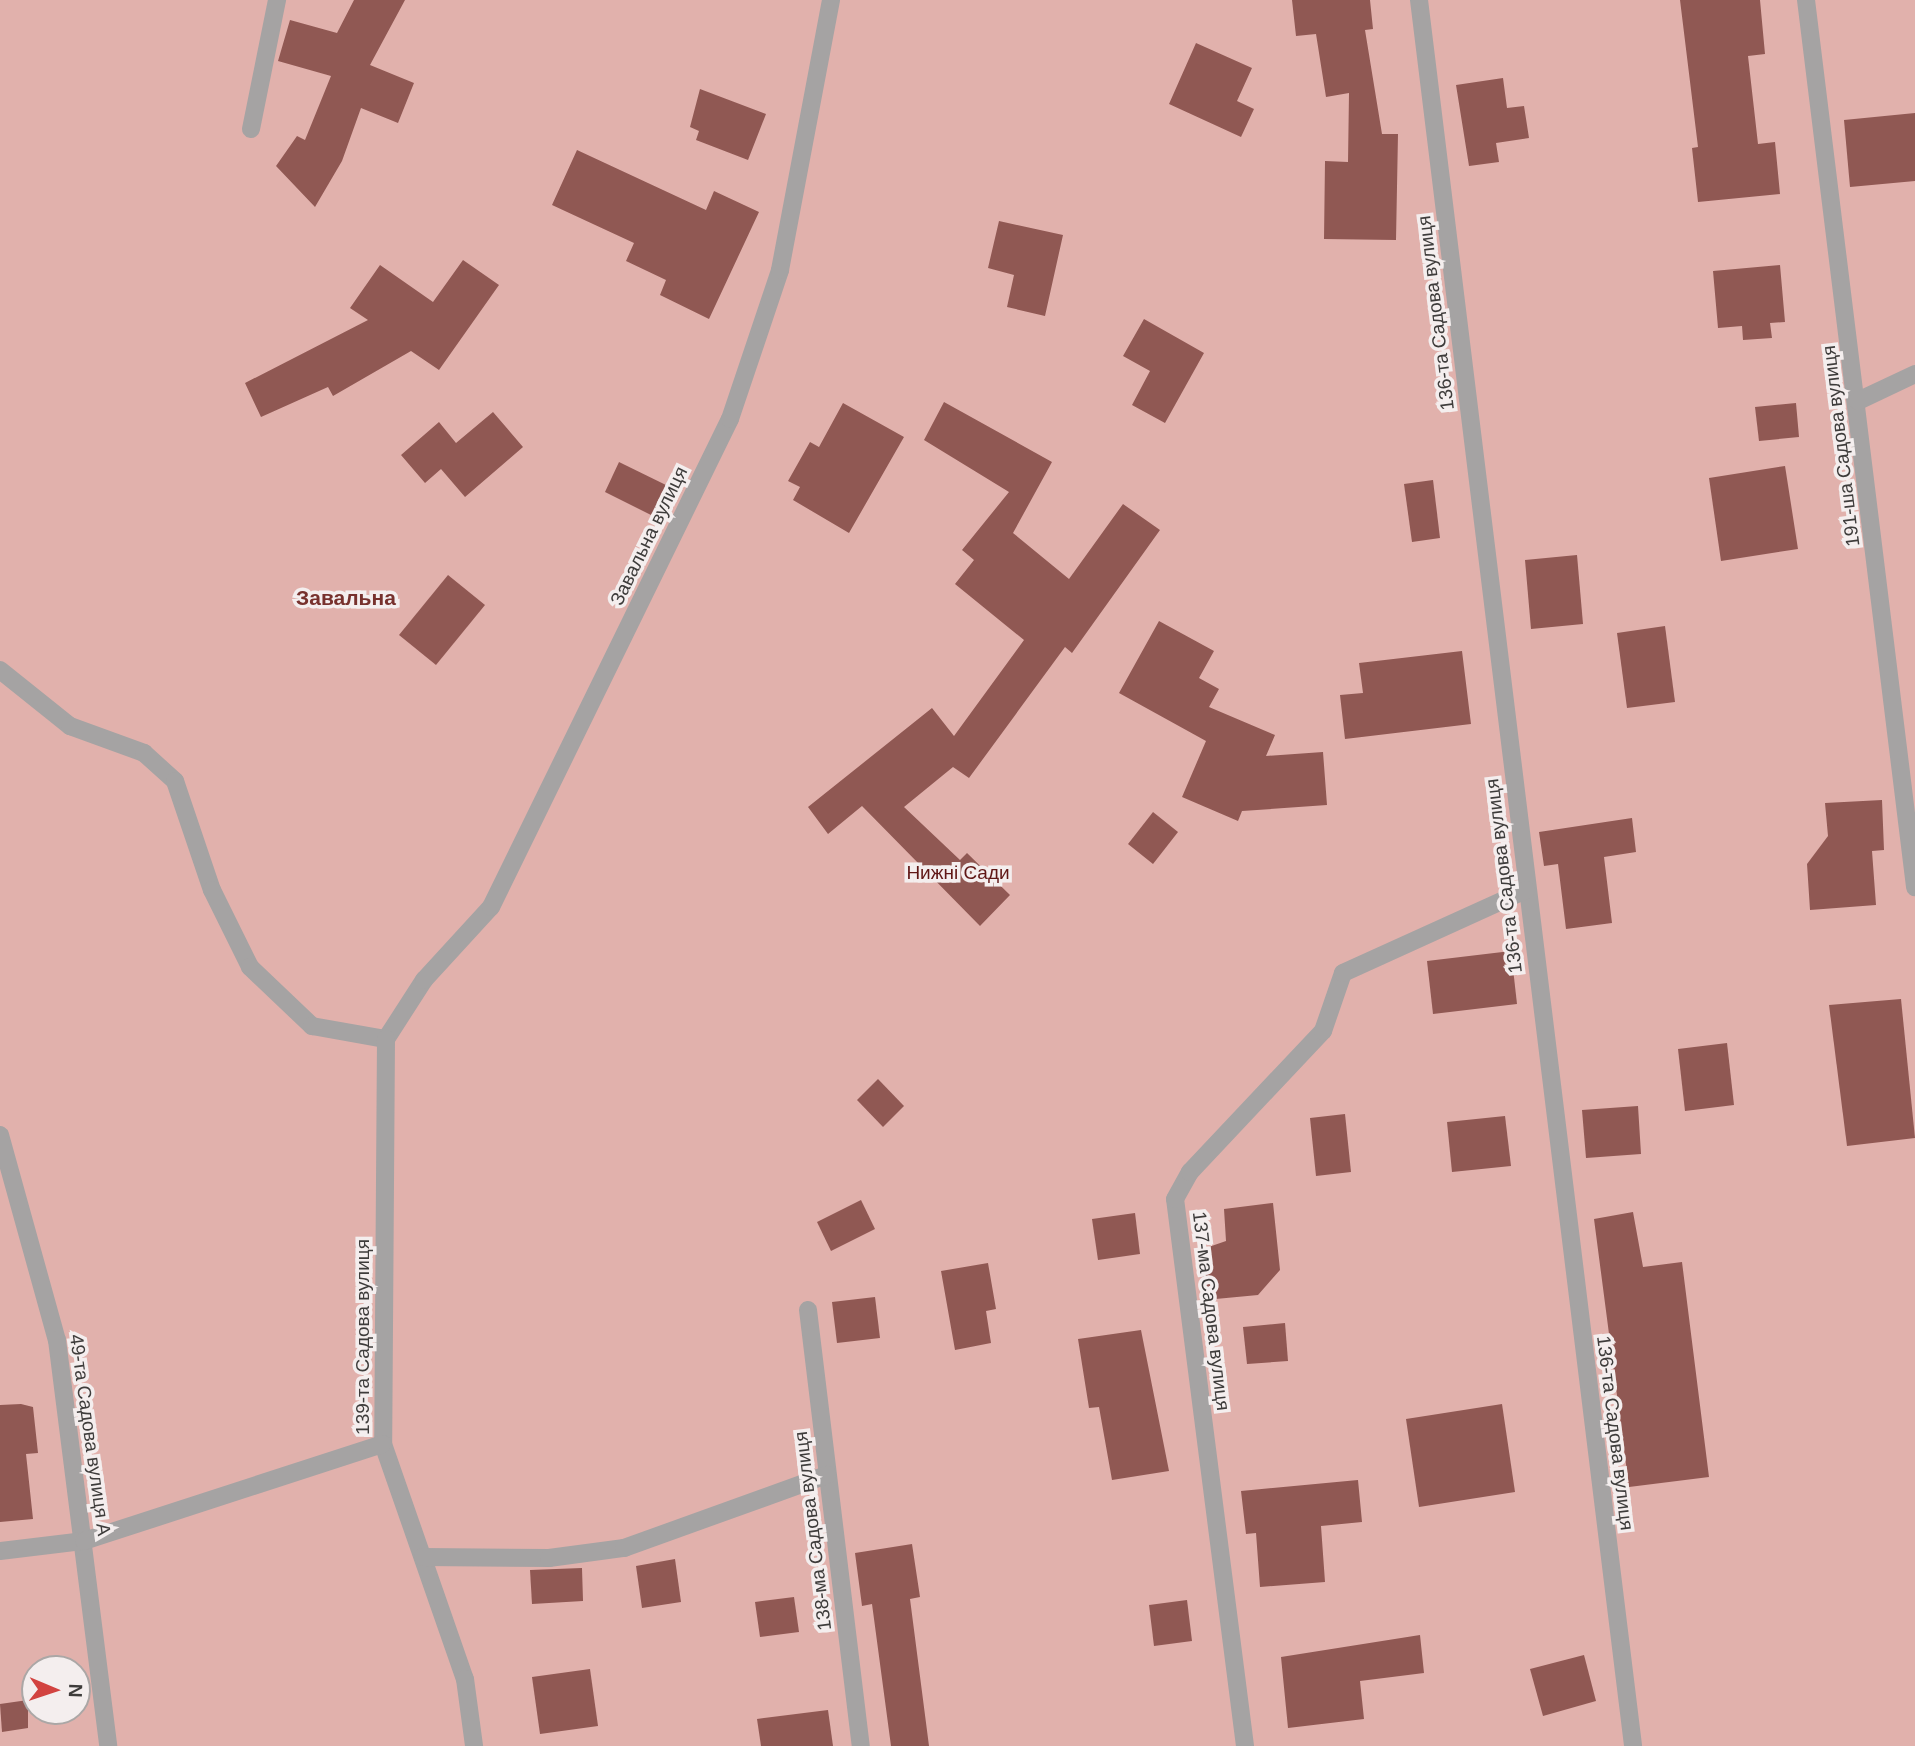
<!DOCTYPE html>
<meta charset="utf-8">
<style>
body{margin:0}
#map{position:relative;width:1915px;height:1746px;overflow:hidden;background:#f4eeee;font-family:Helvetica,sans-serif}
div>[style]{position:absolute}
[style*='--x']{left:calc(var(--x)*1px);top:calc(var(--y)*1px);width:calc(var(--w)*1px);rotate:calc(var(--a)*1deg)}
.green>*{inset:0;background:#e1b1ac}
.building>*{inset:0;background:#905853}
.lane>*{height:18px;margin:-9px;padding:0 9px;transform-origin:9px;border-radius:9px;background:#a5a3a3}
.street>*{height:18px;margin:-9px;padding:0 9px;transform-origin:9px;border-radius:9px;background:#a5a3a3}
span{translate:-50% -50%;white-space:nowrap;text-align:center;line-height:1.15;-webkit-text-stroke:7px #f4eeee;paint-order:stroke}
.street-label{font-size:19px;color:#3e3c3b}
.park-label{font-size:19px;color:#601716}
.neighbourhood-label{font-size:21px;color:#77312d;font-weight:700}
.north{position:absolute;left:21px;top:1655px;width:70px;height:70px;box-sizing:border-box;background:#f4eeee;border:2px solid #aba7a6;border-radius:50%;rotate:92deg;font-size:19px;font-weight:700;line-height:28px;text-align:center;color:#3e3c3b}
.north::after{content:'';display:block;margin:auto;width:24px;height:32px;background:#d24340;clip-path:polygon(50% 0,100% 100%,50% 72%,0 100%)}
</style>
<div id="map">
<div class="green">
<div style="clip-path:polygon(evenodd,0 0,1915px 0,1915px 1746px,0 1746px,0 0,35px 1669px,77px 1669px,77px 1711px,35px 1711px,35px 1669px)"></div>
</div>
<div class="building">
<div style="clip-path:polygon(354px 0,405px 0,370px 65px,414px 83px,398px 123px,361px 108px,342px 161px,315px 207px,276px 166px,297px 136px,305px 140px,331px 76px,278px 61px,290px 20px,337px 33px)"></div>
<div style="clip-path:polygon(1292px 0,1370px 0,1373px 29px,1365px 30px,1382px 134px,1398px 134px,1396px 240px,1324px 239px,1325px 161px,1348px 162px,1349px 93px,1326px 97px,1316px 34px,1296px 36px)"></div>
<div style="clip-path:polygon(1680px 0,1760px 0,1765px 54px,1748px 56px,1758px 144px,1775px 142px,1780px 194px,1698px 202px,1692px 148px,1698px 147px)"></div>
<div style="clip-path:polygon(1196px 43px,1252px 68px,1237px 101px,1254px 109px,1241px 137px,1169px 104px)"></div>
<div style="clip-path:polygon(1503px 78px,1507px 108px,1524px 106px,1529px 138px,1496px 143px,1499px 162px,1469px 166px,1456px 85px)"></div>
<div style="clip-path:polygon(700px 89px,766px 114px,748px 160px,696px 140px,699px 131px,690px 127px)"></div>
<div style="clip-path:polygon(1915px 113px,1915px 181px,1850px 187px,1844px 120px)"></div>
<div style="clip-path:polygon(577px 150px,706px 210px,714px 191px,759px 212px,709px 319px,660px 295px,666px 280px,626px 261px,634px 243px,552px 205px)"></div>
<div style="clip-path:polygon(999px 221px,1063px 235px,1045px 316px,1007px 307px,1014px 275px,988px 268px)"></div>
<div style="clip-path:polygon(463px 260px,499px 285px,439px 370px,411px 351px,333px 396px,328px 387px,261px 417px,245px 383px,368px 320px,350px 308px,380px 265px,433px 302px)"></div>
<div style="clip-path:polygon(1780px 265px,1785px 322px,1770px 323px,1772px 338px,1743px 340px,1742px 326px,1718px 328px,1713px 271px)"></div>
<div style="clip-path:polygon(1144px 319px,1204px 353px,1165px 423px,1132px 405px,1150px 371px,1123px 356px)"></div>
<div style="clip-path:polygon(944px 402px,1052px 462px,1013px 533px,1069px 579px,1123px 504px,1160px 530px,1072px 653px,1065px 647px,969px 778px,953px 767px,904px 807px,960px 860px,967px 853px,1010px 895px,980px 926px,862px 806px,828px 834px,808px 807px,932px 708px,954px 736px,1024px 640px,955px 584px,974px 560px,962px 550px,1009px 492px,924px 440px)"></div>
<div style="clip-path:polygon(843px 403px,904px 437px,849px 533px,793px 500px,800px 487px,788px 481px,810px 442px,819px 447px)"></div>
<div style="clip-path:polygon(1796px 403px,1799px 437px,1759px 441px,1755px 407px)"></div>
<div style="clip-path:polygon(493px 412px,523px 447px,465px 497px,441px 469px,425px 483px,401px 455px,439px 422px,456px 443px)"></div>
<div style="clip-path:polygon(619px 462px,668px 486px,653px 516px,605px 492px)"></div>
<div style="clip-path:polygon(1785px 466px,1798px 549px,1721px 561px,1709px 478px)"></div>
<div style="clip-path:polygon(1433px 480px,1440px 538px,1412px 542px,1404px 484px)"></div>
<div style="clip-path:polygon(1577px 555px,1583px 624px,1531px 629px,1525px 560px)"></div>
<div style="clip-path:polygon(448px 575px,485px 605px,436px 665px,399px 635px)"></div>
<div style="clip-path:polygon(1159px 621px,1214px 651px,1199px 678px,1219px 689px,1209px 707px,1275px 735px,1266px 756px,1323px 752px,1327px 805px,1242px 811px,1238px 821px,1182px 797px,1206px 741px,1119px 693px)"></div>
<div style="clip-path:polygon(1665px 626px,1675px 702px,1627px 708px,1617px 633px)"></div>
<div style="clip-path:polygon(1462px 651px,1471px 724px,1345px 739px,1340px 695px,1363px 693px,1359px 663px)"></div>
<div style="clip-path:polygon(1882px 800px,1884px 850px,1872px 851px,1876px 905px,1810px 910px,1807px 864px,1828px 836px,1825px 803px)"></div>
<div style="clip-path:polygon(1153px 812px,1178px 832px,1153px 864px,1128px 844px)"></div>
<div style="clip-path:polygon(1632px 818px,1636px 852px,1604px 857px,1612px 923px,1566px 929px,1558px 864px,1544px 866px,1539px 832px)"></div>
<div style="clip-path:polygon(1511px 951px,1517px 1004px,1433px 1014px,1427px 961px)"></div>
<div style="clip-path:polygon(1901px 999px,1915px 1138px,1847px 1146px,1829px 1005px)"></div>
<div style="clip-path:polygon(1727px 1043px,1734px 1105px,1685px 1111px,1678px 1049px)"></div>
<div style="clip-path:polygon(878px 1079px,904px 1106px,883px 1127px,857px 1100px)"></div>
<div style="clip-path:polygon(1638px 1106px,1641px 1154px,1586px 1158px,1582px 1110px)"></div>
<div style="clip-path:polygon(1345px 1114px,1351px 1172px,1316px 1176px,1310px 1118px)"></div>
<div style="clip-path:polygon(1505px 1116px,1511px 1166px,1452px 1172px,1447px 1122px)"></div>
<div style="clip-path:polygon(861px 1200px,875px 1229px,831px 1251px,817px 1222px)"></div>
<div style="clip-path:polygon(1273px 1203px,1280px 1270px,1258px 1295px,1205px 1300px,1200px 1250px,1226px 1241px,1224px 1209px)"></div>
<div style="clip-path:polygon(1633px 1212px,1643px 1267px,1682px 1262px,1709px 1477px,1629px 1487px,1594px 1219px)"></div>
<div style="clip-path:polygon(1135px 1213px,1140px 1254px,1098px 1260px,1092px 1219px)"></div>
<div style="clip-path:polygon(988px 1263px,996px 1309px,986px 1311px,991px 1343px,955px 1350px,941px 1271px)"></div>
<div style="clip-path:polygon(875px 1297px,880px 1338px,837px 1343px,832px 1302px)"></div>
<div style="clip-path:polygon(1285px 1323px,1288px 1361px,1247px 1364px,1243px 1327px)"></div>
<div style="clip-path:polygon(1141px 1330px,1169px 1471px,1112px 1480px,1099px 1407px,1089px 1408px,1078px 1339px)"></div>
<div style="clip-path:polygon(21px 1404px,33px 1407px,38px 1453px,26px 1454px,33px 1519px,0 1522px,0 1405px)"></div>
<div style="clip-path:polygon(1502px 1404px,1515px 1492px,1419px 1507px,1406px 1419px)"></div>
<div style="clip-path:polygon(1358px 1480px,1362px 1522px,1321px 1526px,1325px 1582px,1260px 1587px,1256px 1533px,1246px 1534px,1241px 1491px)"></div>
<div style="clip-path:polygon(912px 1544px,920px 1597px,910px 1599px,929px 1746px,891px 1746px,872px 1604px,862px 1606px,855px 1553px)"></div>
<div style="clip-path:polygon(675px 1559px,681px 1602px,642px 1608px,636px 1566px)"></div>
<div style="clip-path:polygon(582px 1568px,583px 1601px,532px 1604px,530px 1570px)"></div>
<div style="clip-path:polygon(794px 1597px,799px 1632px,760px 1637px,755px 1602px)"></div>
<div style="clip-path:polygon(1187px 1600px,1192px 1641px,1154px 1646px,1149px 1605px)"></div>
<div style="clip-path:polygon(1420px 1635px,1424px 1673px,1360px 1681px,1364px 1719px,1288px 1728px,1281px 1657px)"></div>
<div style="clip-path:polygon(1584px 1655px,1596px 1701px,1543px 1716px,1530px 1669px)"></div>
<div style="clip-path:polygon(590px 1669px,598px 1726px,540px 1734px,532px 1677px)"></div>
<div style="clip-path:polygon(28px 1700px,28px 1728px,2px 1732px,0 1704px)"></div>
<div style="clip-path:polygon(828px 1710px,833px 1746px,761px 1746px,757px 1719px)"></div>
</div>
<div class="lane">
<div style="--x:251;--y:129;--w:132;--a:-78.6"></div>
</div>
<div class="street">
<div style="--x:1419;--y:0;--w:1759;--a:83.01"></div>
<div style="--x:1806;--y:0;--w:894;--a:82.99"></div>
<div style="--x:1858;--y:401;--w:63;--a:-25.3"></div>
<div style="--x:0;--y:670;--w:90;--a:38.7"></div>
<div style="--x:70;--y:726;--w:79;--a:20"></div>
<div style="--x:144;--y:753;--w:42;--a:42.1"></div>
<div style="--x:175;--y:781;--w:115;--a:71.3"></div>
<div style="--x:212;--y:890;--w:86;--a:63.7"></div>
<div style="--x:250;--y:967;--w:86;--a:43.6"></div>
<div style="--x:312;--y:1026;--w:75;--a:10"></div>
<div style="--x:386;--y:1039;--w:70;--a:-57.2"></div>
<div style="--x:424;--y:980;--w:99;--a:-47.5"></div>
<div style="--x:491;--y:907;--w:543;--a:-63.91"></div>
<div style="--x:730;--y:419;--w:157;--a:-71.4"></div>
<div style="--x:780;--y:270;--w:275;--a:-79.3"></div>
<div style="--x:386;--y:1039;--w:405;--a:90.4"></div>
<div style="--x:383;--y:1444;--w:249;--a:70.8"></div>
<div style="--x:465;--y:1679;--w:68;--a:82.3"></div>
<div style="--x:0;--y:1135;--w:213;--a:74.5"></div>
<div style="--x:57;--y:1340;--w:409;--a:82.8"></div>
<div style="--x:808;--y:1310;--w:439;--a:83.1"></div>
<div style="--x:0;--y:1551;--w:85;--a:-6.8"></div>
<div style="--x:84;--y:1541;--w:314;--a:-18"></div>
<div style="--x:423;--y:1557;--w:126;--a:0.5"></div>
<div style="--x:549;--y:1558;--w:76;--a:-7.6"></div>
<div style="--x:624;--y:1548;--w:216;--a:-19.8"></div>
<div style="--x:1245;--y:1746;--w:551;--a:-97.29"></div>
<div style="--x:1175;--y:1199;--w:31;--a:-61"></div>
<div style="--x:1190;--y:1172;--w:194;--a:-46.7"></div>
<div style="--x:1323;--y:1031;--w:61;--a:-71"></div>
<div style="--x:1343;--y:973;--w:201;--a:-24.4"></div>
</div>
<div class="street-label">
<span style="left:1436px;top:313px;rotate:-97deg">136-та Садова вулиця</span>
<span style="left:1841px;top:446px;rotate:-97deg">191-ша Садова вулиця</span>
<span style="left:649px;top:536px;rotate:-64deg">Завальна вулиця</span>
<span style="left:1504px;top:876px;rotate:-97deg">136-та Садова вулиця</span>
<span style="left:1211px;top:1311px;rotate:83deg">137-ма Садова вулиця</span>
<span style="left:363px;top:1337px;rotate:-90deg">139-та Садова вулиця</span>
<span style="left:1615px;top:1433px;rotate:83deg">136-та Садова вулиця</span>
<span style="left:90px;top:1435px;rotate:82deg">49-та Садова вулиця А</span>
<span style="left:813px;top:1531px;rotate:-97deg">138-ма Садова вулиця</span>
</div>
<div class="park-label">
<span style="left:958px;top:873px">Нижні Сади</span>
</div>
<div class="neighbourhood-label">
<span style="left:346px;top:598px">Завальна</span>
</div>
<div class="north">N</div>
</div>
